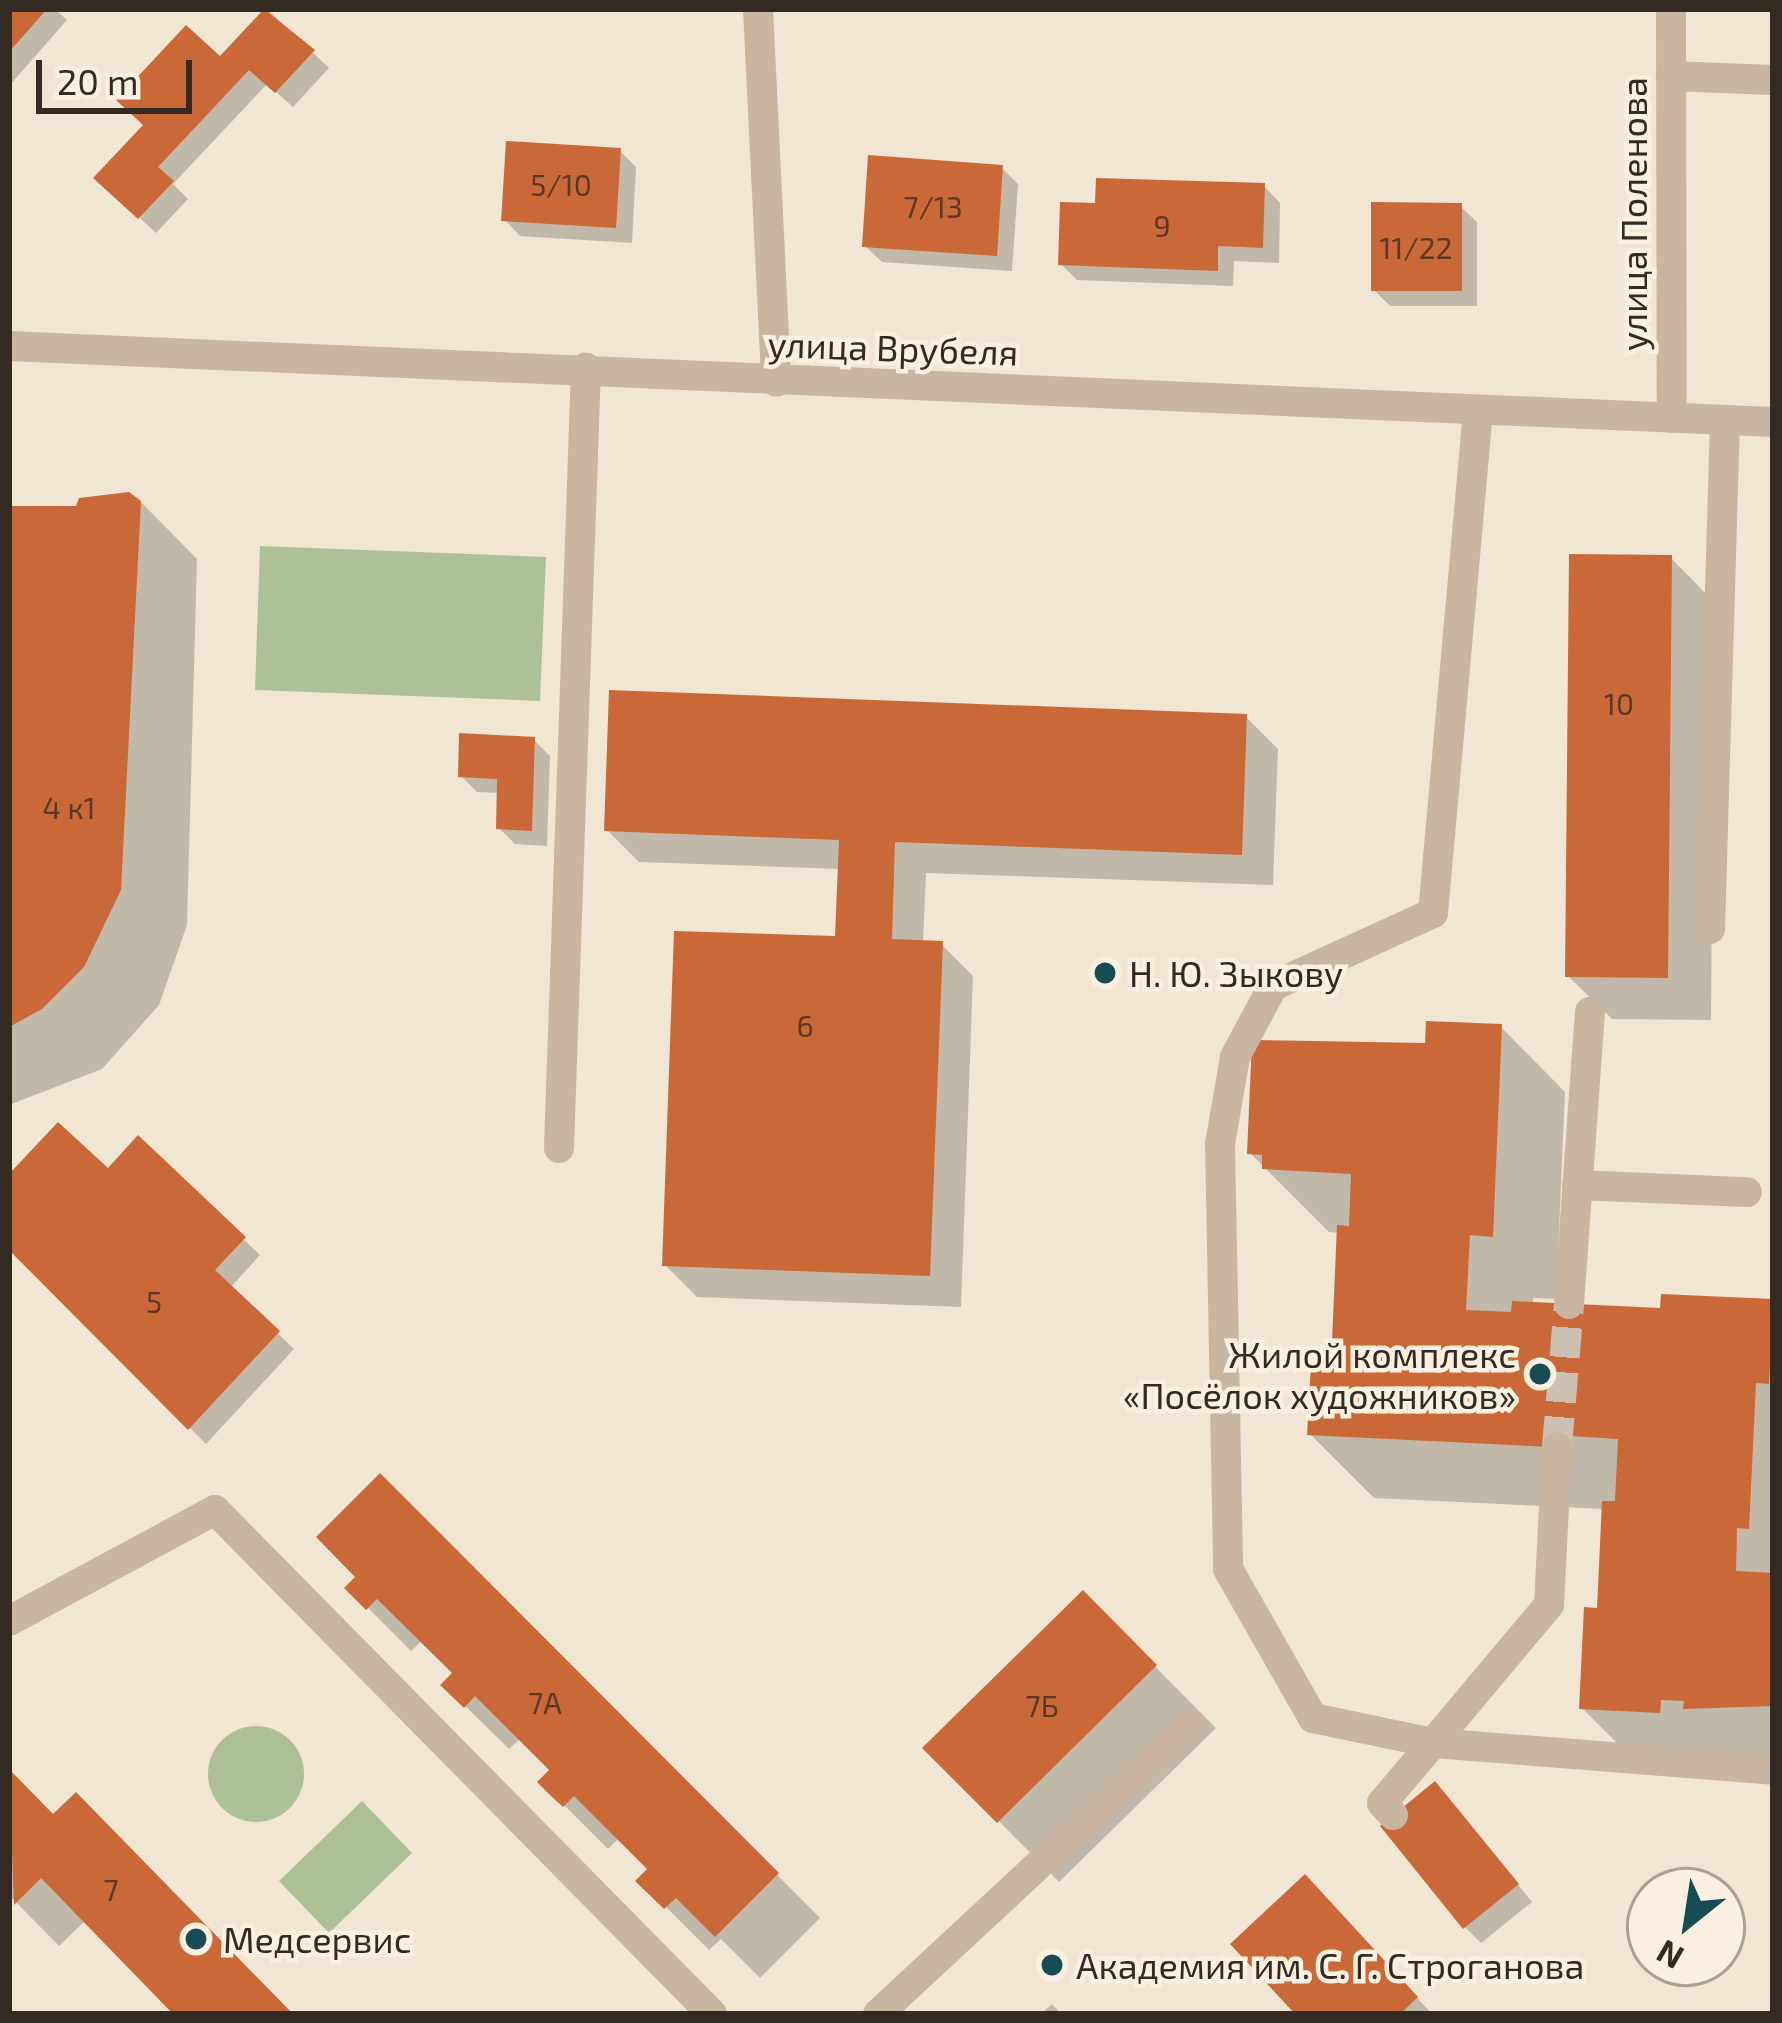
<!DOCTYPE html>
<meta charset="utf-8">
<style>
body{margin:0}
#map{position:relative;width:1782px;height:2023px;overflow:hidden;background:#f1e6d4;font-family:"Exo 2",sans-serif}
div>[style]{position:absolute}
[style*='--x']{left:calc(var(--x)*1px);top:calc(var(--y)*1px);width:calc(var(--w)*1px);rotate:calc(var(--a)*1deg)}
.green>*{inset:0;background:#aec095}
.round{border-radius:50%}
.shadow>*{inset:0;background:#0003}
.building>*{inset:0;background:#cb6838}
.minor-tunnel>*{height:30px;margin-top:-15px;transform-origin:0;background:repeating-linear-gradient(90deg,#cbc0b1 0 30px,transparent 0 45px)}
.minor>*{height:30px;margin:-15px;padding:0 15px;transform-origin:15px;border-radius:15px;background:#c9b6a1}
.dots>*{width:33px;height:33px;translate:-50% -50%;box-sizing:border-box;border:6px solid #f9f0e0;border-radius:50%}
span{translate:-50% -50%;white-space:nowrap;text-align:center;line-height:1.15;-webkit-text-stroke:9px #f9f0e0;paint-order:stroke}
.number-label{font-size:30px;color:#593a29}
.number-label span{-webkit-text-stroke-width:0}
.street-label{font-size:36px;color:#332a24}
.poi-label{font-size:36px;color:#332a24}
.left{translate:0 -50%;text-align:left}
.right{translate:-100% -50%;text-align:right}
.frame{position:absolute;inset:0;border:12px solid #332a24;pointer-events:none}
.north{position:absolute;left:1626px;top:1867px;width:120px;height:120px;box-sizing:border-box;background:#f9f0e0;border:3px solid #aaa195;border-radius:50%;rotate:210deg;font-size:33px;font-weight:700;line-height:48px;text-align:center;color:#332a24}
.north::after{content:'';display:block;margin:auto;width:42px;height:54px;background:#184c55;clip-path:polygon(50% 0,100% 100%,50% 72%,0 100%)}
.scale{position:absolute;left:36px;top:60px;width:156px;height:54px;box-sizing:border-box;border:6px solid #332a24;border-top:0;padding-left:15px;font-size:36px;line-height:42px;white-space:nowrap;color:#332a24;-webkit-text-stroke:9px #f9f0e0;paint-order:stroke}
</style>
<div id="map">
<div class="green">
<div style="clip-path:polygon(260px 546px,546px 557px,540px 701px,255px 690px)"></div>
<div class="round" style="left:208px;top:1726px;width:96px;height:96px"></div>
<div style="clip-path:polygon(362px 1801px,412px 1853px,329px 1933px,279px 1881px)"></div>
</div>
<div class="shadow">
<div style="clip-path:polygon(9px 9px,55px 9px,67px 20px,9px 86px)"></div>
<div style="clip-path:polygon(268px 10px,329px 68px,293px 107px,267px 84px,173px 184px,188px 199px,156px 233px,97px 178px)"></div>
<div style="clip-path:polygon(620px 151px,636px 167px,632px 243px,520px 236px,504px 219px)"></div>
<div style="clip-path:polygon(1002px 168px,1018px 184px,1012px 271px,882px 262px,865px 246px)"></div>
<div style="clip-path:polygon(1264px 186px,1280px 203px,1279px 263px,1234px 261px,1233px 286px,1077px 280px,1061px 264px,1098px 206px)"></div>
<div style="clip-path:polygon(1460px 206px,1477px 222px,1477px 306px,1390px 306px,1374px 290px)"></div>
<div style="clip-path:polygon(137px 498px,197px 559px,187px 925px,159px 1005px,102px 1069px,9px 1105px,9px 534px)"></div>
<div style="clip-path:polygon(1671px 558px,1714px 602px,1711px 1020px,1612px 1019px,1568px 976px)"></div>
<div style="clip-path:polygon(1246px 717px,1278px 749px,1273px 885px,926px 873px,923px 943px,941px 944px,973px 976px,961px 1307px,697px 1297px,665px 1265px,838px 939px,841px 869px,639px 862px,607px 830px)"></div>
<div style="clip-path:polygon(534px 740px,550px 756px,547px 846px,515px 844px,499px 828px,500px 793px,477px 792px,461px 776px)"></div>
<div style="clip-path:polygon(1501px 1027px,1565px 1092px,1556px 1299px,1533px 1298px,1533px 1305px,1663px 1311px,1773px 1304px,1773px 1772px,1646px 1772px,1582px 1708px,1600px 1611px,1604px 1509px,1374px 1498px,1310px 1434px,1334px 1369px,1340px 1233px,1329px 1232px,1250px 1153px,1428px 1046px)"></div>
<div style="clip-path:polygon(138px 1139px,260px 1255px,230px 1288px,294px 1349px,206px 1444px,9px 1245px,9px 1178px,108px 1172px)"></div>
<div style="clip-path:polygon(380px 1477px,820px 1918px,760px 1978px,721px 1939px,709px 1950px,640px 1881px,651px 1869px,620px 1837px,608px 1849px,541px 1782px,553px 1770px,521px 1738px,509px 1749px,444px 1685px,456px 1673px,423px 1640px,411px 1651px,348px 1588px,360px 1577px)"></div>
<div style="clip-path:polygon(1083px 1594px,1216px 1728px,1059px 1882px,927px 1748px)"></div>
<div style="clip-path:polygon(9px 1772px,54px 1818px,290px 2014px,177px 2014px,86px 1920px,59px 1946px,9px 1895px)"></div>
<div style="clip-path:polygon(1451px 1802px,1532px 1902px,1481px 1943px,1465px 1927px)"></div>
<div style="clip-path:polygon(1329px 1903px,1432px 2014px,1299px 2014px)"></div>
<div style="clip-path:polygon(1052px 2004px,1061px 2014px,1041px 2014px)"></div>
</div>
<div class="building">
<div style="clip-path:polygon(9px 9px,47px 9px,9px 52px)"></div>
<div style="clip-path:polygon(264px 9px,315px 50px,275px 93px,249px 70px,158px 167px,174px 181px,138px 219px,93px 178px,143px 125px,116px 100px,186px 25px,220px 56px)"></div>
<div style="clip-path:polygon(506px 141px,621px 148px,616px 228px,501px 221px)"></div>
<div style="clip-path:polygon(868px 155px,1003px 165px,997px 256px,862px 247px)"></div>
<div style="clip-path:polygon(1096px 178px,1265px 183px,1263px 248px,1218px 246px,1218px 271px,1058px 265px,1060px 202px,1095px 203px)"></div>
<div style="clip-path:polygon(1371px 202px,1462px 203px,1462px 291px,1371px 291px)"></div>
<div style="clip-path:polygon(129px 492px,141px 501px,121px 890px,84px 967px,42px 1009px,9px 1027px,9px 506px,76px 506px,79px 498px)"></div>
<div style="clip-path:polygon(1569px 554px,1672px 555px,1668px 978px,1565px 977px)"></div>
<div style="clip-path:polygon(609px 690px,1247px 714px,1242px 855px,895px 842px,892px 939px,943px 941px,930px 1276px,662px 1266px,674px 931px,835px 936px,839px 840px,604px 831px)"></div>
<div style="clip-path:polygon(459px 733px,535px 737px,532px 831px,496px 829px,497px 779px,458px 777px)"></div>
<div style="clip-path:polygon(1426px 1021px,1502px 1024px,1493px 1237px,1470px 1235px,1466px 1310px,1511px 1312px,1512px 1301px,1660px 1308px,1661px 1294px,1773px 1299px,1769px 1384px,1756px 1383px,1749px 1529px,1737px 1528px,1736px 1571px,1773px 1573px,1773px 1706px,1683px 1709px,1684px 1701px,1661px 1700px,1660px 1713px,1579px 1709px,1584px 1607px,1597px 1608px,1602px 1501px,1615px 1501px,1618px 1439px,1570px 1436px,1569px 1448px,1307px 1435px,1311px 1364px,1331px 1366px,1337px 1225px,1349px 1226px,1351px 1174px,1262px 1169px,1262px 1155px,1247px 1154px,1252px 1040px,1425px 1043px)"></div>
<div style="clip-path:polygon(58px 1122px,108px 1168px,138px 1135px,246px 1237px,215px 1270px,280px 1331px,188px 1430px,9px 1250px,9px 1174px)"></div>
<div style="clip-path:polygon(380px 1473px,779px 1873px,715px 1937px,676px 1898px,664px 1909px,635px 1881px,647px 1869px,574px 1796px,563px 1807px,550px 1795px,537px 1782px,549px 1770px,475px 1696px,464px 1708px,440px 1685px,452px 1673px,377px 1599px,366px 1610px,344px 1588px,355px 1577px,316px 1537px)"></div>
<div style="clip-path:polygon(1083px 1590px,1157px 1665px,997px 1823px,922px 1748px)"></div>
<div style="clip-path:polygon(9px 1769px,53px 1814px,76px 1792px,293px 2014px,173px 2014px,41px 1878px,14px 1905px)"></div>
<div style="clip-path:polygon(1435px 1781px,1519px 1884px,1463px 1929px,1380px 1826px)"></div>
<div style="clip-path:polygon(1305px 1874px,1418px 1997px,1400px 2014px,1295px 2014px,1230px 1944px)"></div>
</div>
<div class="minor-tunnel">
<div style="--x:1557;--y:1447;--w:144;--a:-85.2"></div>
</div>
<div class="minor">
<div style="--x:758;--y:9;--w:373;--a:87.2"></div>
<div style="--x:1671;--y:9;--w:409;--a:89.9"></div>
<div style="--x:1671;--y:76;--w:102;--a:2.2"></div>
<div style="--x:9;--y:346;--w:1766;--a:2.47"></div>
<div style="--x:1478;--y:411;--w:504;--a:95.12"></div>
<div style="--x:1433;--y:913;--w:176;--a:155.5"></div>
<div style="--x:1273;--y:986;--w:81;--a:118.2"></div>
<div style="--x:1235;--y:1057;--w:88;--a:99.8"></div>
<div style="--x:1220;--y:1144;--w:425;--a:88.9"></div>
<div style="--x:1228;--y:1569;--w:172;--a:60.3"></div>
<div style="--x:1313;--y:1718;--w:123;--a:11.8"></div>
<div style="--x:1433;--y:1743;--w:180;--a:-50"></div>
<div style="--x:1549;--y:1605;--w:158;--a:-87.1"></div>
<div style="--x:1710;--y:929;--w:509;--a:-88.31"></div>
<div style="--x:559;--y:1148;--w:781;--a:-88.02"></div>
<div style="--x:1577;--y:1185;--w:170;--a:2.4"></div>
<div style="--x:1569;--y:1304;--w:293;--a:-85.9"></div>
<div style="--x:9;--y:1621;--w:234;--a:-28.3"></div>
<div style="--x:215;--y:1510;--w:708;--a:45.4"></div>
<div style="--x:1393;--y:1815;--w:16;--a:-133"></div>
<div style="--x:1382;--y:1803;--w:79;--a:-49.6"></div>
<div style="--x:1433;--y:1743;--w:341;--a:4.5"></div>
<div style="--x:878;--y:2014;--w:426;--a:-42.9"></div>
</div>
<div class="dots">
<div style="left:1105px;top:973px;background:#184c55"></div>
<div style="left:1540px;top:1374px;background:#184c55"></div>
<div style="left:196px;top:1939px;background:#184c55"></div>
<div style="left:1052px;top:1965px;background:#184c55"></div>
</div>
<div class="number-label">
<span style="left:561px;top:184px">5/10</span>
<span style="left:933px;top:206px">7/13</span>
<span style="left:1162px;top:225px">9</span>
<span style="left:1416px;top:247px">11/22</span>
<span style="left:1619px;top:703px">10</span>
<span style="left:69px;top:807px">4 к1</span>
<span style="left:805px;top:1025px">6</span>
<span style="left:154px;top:1301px">5</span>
<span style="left:545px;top:1702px">7А</span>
<span style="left:1042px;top:1705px">7Б</span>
<span style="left:111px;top:1889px">7</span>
</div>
<div class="street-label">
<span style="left:1633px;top:214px;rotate:-90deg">улица Поленова</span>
<span style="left:893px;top:347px;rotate:2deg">улица Врубеля</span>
</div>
<div class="poi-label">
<span class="left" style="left:1129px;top:973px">Н. Ю. Зыкову</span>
<span class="right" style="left:1516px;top:1374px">Жилой комплекс<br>«Посёлок художников»</span>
<span class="left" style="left:223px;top:1939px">Медсервис</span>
<span class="left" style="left:1076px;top:1965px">Академия им. С. Г. Строганова</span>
</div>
<div class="frame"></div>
<div class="north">N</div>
<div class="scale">20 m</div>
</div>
